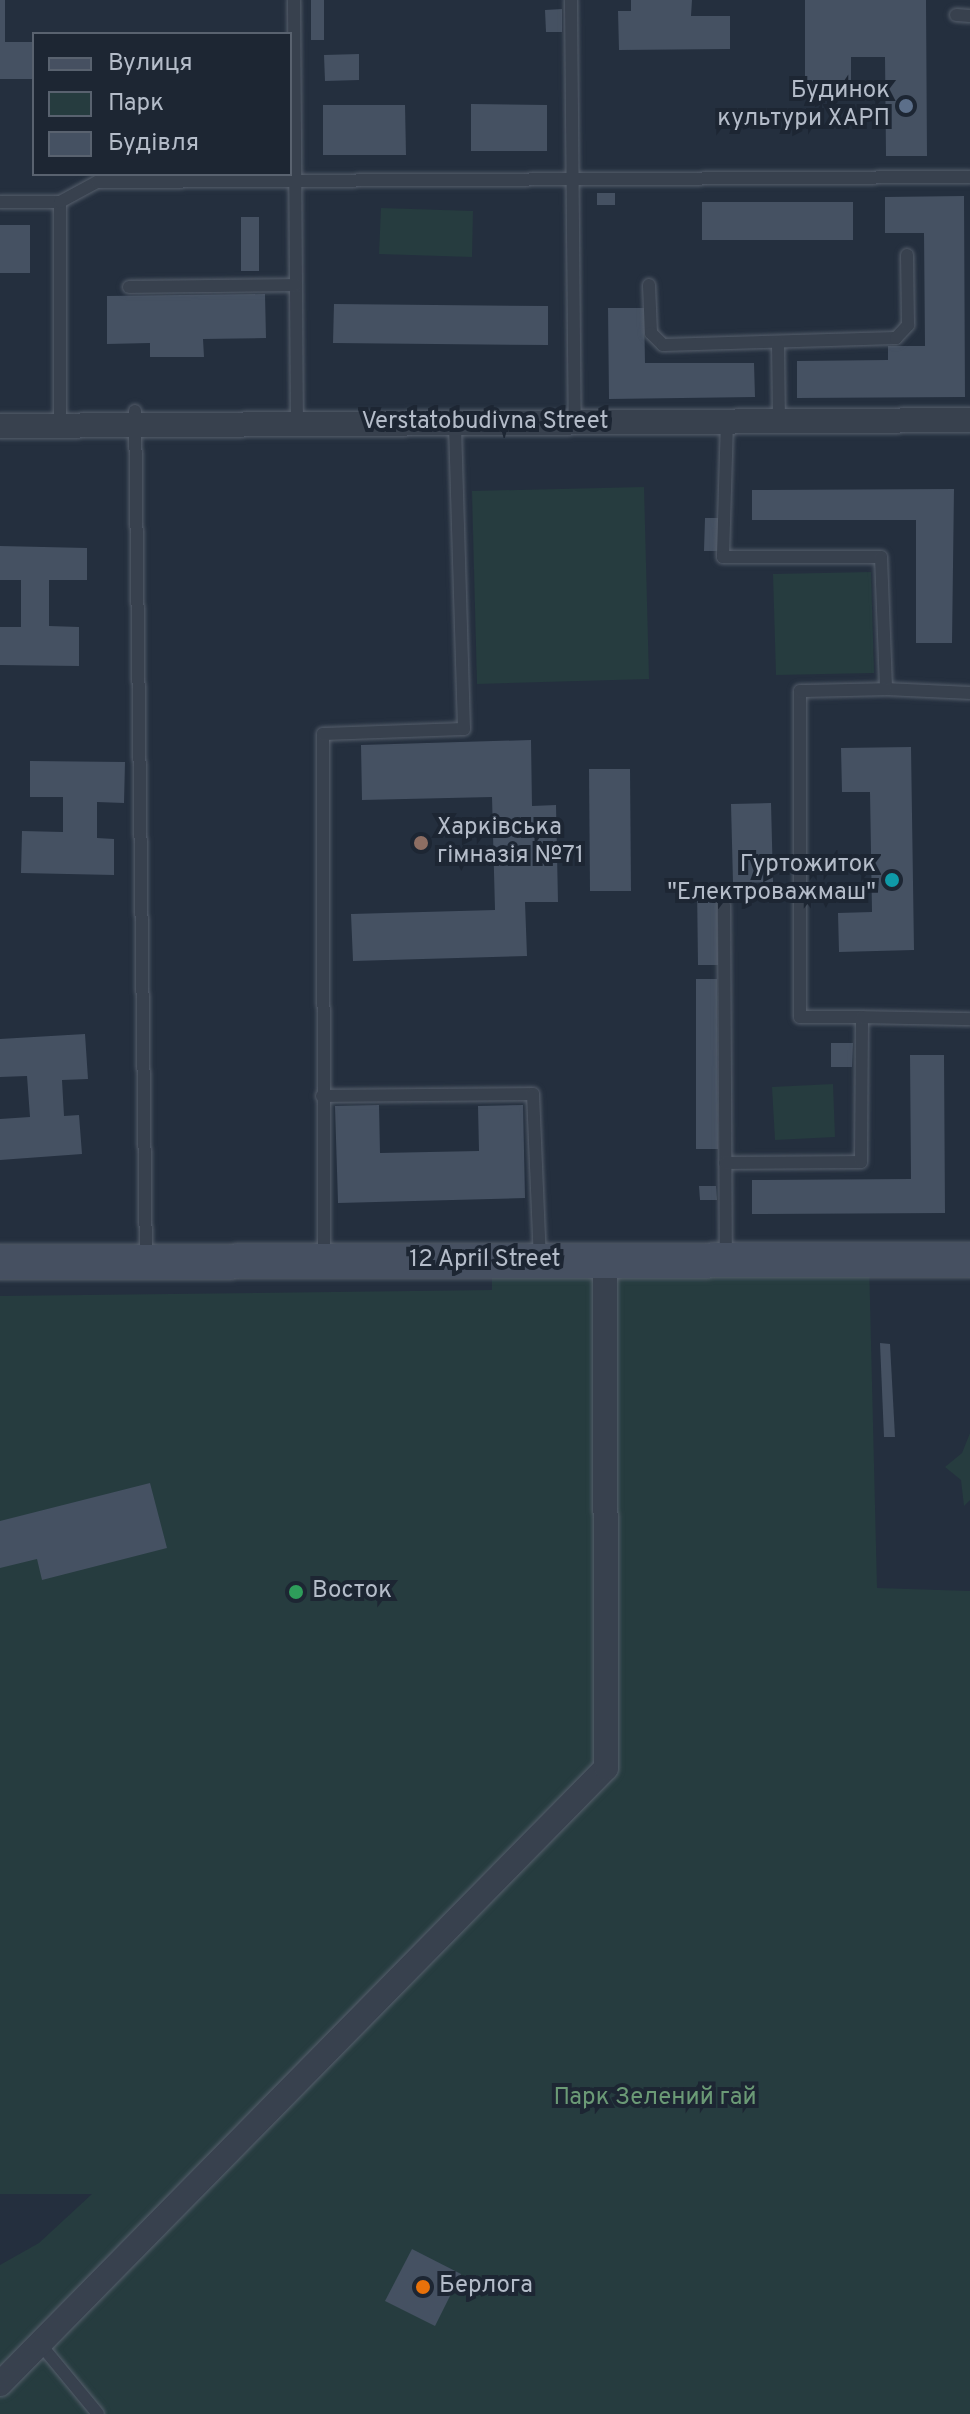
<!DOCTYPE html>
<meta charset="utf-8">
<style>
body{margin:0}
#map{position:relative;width:970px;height:2414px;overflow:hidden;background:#242f3e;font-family:Overpass,sans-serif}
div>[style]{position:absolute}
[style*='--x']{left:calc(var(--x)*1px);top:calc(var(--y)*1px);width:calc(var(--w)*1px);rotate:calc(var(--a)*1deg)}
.green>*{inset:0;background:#263c3f}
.building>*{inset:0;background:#455162}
.roads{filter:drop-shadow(0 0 2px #565f6c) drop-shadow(0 0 2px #565f6c)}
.lane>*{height:12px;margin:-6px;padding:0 6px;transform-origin:6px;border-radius:6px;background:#38414e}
.street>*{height:24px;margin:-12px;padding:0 12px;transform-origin:12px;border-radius:12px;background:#38414e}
.secondary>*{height:34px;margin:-17px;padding:0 17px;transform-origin:17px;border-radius:17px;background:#465061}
.dots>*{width:22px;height:22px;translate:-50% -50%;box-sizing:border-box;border:4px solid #1d2633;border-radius:50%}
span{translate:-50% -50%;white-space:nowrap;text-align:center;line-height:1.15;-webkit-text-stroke:8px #1d2633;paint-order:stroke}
.poi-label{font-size:24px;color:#b4bcc9}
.right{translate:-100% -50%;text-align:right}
.left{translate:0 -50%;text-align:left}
.street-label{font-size:24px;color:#b4bcc9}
.park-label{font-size:24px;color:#6b9a76}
.legend{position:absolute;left:32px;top:32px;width:260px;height:144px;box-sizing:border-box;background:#1d2633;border:2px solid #59626f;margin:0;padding:10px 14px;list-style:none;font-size:24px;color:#b4bcc9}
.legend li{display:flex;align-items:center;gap:16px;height:40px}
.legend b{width:40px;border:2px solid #59626f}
</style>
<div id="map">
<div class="green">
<div style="clip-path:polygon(381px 208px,473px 211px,472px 257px,379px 254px)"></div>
<div style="clip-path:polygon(644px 487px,649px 679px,477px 684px,472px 491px)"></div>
<div style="clip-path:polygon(871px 572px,874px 673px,776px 675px,773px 574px)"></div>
<div style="clip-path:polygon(833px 1084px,835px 1137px,775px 1140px,772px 1087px)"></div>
<div style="clip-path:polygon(492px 1259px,869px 1260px,877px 1588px,970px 1591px,970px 2414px,0 2414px,0 2265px,39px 2243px,92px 2194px,0 2194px,0 1296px,492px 1290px)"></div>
<div style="clip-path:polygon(970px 1433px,970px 1500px,964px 1506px,961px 1480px,945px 1467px,962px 1453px)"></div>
</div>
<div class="building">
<div style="clip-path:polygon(0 0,5px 0,5px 42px,34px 42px,34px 79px,0 79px)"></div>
<div style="clip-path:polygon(311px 0,324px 0,324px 40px,311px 40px)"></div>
<div style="clip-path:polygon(631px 0,692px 0,691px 16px,730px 16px,730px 49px,619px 50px,618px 11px,631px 11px)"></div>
<div style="clip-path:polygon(805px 0,926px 0,927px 156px,886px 156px,885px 57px,851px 57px,851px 92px,805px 92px)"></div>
<div style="clip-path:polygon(562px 9px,562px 32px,546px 32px,545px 10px)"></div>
<div style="clip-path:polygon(359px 54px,359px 80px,325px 81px,324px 55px)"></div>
<div style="clip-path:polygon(471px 104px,547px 105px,547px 151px,471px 151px)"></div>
<div style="clip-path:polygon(323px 105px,405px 105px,406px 155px,323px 155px)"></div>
<div style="clip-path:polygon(597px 193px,615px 193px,615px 205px,597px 205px)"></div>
<div style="clip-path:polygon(964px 196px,965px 397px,797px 398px,797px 361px,888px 360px,888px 346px,925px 346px,924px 233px,885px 233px,885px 197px)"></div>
<div style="clip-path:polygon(702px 202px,853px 202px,853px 240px,702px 240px)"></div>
<div style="clip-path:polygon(241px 217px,259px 217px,259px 271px,241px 271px)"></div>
<div style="clip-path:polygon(0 225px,30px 225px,30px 273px,0 273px)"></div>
<div style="clip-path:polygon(265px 294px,266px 338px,203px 339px,204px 357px,150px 357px,150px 343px,107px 344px,107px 296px)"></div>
<div style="clip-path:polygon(334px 304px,548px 306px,548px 345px,333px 343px)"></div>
<div style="clip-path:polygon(608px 308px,644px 308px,645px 363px,754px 363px,755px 397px,609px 399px)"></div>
<div style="clip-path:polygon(954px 489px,952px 643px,916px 643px,916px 520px,752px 520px,752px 490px)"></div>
<div style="clip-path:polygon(705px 518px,719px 518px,718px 551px,704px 551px)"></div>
<div style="clip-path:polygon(0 546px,87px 548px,87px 580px,49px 580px,49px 626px,79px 627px,79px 666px,0 665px,0 627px,21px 627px,21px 580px,0 580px)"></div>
<div style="clip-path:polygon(531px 740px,532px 806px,556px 805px,558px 902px,525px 902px,527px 956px,353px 961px,351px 914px,495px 910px,492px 797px,362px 800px,361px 745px)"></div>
<div style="clip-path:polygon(911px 747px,914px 950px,839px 952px,838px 913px,872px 912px,870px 792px,842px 792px,841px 748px)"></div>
<div style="clip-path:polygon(30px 761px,125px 762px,124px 803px,97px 802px,97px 838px,114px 839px,114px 875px,21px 873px,22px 831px,63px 832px,63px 797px,30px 797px)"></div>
<div style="clip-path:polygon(589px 769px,630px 769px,631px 891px,590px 891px)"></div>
<div style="clip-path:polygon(771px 803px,773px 882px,733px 883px,731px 804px)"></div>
<div style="clip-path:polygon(697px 885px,717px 885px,718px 965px,698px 965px)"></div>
<div style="clip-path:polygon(696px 979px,717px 979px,718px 1149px,696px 1149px)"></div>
<div style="clip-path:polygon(85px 1034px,88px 1079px,62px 1080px,64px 1116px,79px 1115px,82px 1154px,0 1160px,0 1119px,30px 1117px,27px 1076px,0 1077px,0 1039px)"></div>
<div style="clip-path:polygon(831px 1043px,853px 1043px,852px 1067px,831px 1067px)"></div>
<div style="clip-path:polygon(910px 1055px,944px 1055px,945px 1213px,752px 1214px,752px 1180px,911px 1179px)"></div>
<div style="clip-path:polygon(379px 1105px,380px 1153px,479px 1151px,478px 1106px,523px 1105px,525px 1198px,338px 1203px,335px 1106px)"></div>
<div style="clip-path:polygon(699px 1186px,716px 1186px,717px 1200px,700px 1200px)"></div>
<div style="clip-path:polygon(880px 1343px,890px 1344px,895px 1437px,884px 1437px)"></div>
<div style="clip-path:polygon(150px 1483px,167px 1548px,42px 1580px,37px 1559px,0 1568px,0 1521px)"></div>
<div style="clip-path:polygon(412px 2249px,461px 2274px,435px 2326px,385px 2301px)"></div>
</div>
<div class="roads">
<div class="lane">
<div style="--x:294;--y:0;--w:424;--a:89.6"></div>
<div style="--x:571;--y:0;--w:422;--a:89.5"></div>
<div style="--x:956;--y:15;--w:14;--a:4"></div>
<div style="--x:0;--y:202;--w:60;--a:0"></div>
<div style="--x:649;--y:285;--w:48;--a:87.6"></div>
<div style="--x:651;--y:333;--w:17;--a:45"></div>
<div style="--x:663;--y:345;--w:233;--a:-1.7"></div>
<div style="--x:896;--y:338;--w:18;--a:-47"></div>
<div style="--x:908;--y:325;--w:70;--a:-90.8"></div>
<div style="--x:129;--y:287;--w:167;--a:-0.7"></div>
<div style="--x:778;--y:342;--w:79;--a:89.3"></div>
<div style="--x:135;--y:411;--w:849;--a:89.26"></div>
<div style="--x:727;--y:421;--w:136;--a:91.7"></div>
<div style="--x:723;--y:557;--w:158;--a:0"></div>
<div style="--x:881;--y:557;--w:132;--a:87.8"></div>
<div style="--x:886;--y:689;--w:84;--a:2.7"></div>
<div style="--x:60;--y:426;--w:224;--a:-90"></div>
<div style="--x:60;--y:202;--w:42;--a:-28.4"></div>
<div style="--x:97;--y:182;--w:873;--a:-0.33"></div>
<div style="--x:724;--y:905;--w:353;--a:89.7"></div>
<div style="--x:862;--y:1017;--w:62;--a:180"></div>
<div style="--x:800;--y:1017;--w:326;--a:-90"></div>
<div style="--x:800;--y:691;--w:86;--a:-1.3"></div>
<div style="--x:322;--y:1096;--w:211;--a:-0.5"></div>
<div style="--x:533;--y:1094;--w:164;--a:87.6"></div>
<div style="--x:725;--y:1163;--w:136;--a:-0.4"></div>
<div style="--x:861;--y:1162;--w:145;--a:-89.6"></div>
<div style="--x:862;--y:1017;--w:108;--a:1.1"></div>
<div style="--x:324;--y:1260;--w:526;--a:-90.11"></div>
<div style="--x:323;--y:734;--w:141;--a:-2"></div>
<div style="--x:464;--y:729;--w:306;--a:-91.7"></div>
<div style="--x:41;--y:2345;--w:89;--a:50.4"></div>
</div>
<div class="street">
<div style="--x:0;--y:426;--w:970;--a:-0.35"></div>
<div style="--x:0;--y:2384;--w:864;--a:-45.47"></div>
<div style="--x:606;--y:1768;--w:507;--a:-90.11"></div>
</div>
<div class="secondary">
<div style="--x:0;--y:1262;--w:970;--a:-0.12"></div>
</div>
</div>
<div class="dots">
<div style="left:906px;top:106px;background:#5c6f8a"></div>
<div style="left:421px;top:843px;background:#8d6e63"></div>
<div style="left:892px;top:880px;background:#0f9aa8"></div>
<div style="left:296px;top:1592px;background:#2e9e5b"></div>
<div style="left:423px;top:2287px;background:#e8710a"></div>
</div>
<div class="poi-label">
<span class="right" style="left:890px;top:106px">Будинок<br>культури ХАРП</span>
<span class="left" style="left:437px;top:843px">Харківська<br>гімназія №71</span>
<span class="right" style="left:876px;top:880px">Гуртожиток<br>"Електроважмаш"</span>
<span class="left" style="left:312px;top:1592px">Восток</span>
<span class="left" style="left:439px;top:2287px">Берлога</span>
</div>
<div class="street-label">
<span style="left:485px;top:423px">Verstatobudivna Street</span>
<span style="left:485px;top:1261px">12 April Street</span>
</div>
<div class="park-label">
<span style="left:655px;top:2099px">Парк Зелений гай</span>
</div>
<ul class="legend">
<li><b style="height:10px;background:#465061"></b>Вулиця</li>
<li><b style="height:22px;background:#263c3f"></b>Парк</li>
<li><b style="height:22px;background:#455162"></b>Будівля</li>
</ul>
</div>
